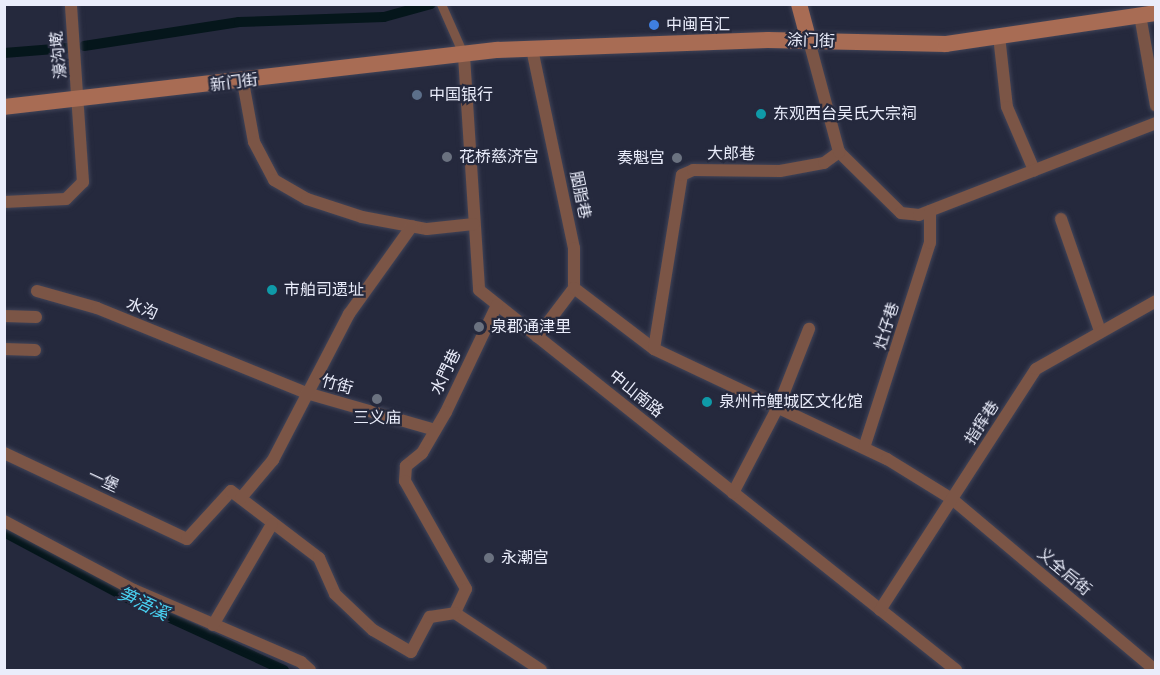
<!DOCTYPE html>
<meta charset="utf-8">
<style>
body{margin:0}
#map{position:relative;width:1160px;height:675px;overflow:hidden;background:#25293d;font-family:Raleway,"Noto Sans SC",sans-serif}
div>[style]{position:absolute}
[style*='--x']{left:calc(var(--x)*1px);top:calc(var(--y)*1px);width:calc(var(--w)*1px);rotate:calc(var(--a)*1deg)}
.canal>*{height:10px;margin:-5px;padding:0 5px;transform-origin:5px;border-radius:5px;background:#05161b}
.roads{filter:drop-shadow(0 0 2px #414458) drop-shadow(0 0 2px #414458)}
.pedestrian>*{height:9px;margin:-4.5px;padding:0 4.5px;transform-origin:4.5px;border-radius:4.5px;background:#7b5546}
.minor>*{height:12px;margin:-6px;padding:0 6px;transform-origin:6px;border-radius:6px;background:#7b5546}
.secondary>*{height:16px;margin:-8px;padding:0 8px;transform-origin:8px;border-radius:8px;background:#a86c54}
.dots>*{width:16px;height:16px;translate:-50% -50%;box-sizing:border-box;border:3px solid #25293d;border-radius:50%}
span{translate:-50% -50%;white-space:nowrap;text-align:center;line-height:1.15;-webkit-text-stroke:4.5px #25293d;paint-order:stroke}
.poi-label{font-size:16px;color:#eaedfb}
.left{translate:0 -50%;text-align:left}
.right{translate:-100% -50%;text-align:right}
.street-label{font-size:16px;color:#eaedfb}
.water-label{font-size:18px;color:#49d1f2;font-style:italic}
.frame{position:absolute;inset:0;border:6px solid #eaedfb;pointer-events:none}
</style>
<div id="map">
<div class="canal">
<div style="--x:84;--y:46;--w:157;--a:-8.8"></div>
<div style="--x:239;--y:22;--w:145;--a:-2"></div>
<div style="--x:384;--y:17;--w:49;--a:-15.5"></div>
<div style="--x:4;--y:53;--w:63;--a:-4.5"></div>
<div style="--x:4;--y:532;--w:146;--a:28.1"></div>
<div style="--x:133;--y:601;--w:166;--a:24.6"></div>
</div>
<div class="roads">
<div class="pedestrian">
<div style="--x:441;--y:4;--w:57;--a:66.1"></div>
</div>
<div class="minor">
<div style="--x:1140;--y:15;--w:92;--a:80"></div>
<div style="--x:999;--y:36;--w:71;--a:83.6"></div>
<div style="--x:1007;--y:107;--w:69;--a:66.8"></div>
<div style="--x:532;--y:49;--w:203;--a:78.1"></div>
<div style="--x:574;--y:248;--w:40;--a:90"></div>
<div style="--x:574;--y:288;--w:61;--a:127.1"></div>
<div style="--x:464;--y:56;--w:234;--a:86.3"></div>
<div style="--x:479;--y:290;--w:610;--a:38.54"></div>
<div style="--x:243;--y:82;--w:61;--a:79.6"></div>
<div style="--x:254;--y:142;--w:43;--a:62.2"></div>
<div style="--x:274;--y:180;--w:38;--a:30"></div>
<div style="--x:307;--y:199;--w:58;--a:18.1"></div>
<div style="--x:362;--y:217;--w:66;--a:10.5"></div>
<div style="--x:427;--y:229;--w:47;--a:-6.1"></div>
<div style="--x:839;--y:152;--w:87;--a:44.5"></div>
<div style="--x:901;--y:213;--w:18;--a:6"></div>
<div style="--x:919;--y:215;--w:254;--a:-21.2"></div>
<div style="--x:4;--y:202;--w:62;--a:-2.8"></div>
<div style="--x:66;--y:199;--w:24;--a:-45"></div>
<div style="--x:83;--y:182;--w:178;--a:-93.9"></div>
<div style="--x:1061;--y:219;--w:119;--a:70.8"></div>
<div style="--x:574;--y:288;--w:101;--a:37.3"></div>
<div style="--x:654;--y:349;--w:258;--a:25.3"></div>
<div style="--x:887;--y:459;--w:76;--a:31.6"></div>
<div style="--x:952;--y:499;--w:265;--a:40.1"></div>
<div style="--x:37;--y:291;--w:62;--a:15.8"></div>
<div style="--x:97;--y:308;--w:226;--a:22.1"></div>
<div style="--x:306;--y:393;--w:134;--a:16"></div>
<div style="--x:497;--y:305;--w:119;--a:115.5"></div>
<div style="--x:446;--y:412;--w:48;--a:120.3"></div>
<div style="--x:422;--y:453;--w:21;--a:141"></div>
<div style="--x:406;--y:466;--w:15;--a:94"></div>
<div style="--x:405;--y:481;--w:124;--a:60.5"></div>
<div style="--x:466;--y:589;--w:26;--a:115"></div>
<div style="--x:455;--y:613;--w:103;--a:33.5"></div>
<div style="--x:4;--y:316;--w:32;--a:2"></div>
<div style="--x:4;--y:349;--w:31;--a:2"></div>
<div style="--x:654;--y:349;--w:176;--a:-80.9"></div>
<div style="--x:682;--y:175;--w:12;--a:-24"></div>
<div style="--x:693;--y:170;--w:87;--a:0.7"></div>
<div style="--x:780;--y:171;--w:45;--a:-10.3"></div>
<div style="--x:824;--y:163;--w:19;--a:-36"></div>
<div style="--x:839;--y:152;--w:115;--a:-105.1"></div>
<div style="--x:864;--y:448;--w:215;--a:-72.2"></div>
<div style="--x:930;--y:243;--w:32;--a:-90"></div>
<div style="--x:4;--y:453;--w:202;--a:25.2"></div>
<div style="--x:187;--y:539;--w:65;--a:-47.5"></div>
<div style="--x:231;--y:491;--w:111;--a:37.3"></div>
<div style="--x:319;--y:558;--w:39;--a:66"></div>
<div style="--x:335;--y:594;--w:52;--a:43.5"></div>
<div style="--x:373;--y:630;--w:44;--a:30.1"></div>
<div style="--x:411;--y:652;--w:40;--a:-62"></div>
<div style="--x:430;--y:617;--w:25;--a:-9"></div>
<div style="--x:733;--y:493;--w:99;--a:-62.4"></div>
<div style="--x:779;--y:405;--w:82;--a:-68.5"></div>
<div style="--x:241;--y:498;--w:50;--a:-49.9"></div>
<div style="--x:273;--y:460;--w:165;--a:-62.5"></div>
<div style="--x:349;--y:314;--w:108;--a:-54.4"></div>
<div style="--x:4;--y:521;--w:147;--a:28"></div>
<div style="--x:134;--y:590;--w:182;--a:23.3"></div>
<div style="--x:301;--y:662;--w:12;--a:42"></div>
<div style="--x:880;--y:610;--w:287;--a:-57.1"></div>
<div style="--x:1036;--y:369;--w:138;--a:-29.5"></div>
<div style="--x:213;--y:625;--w:117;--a:-59.7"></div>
</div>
<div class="secondary">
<div style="--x:799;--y:4;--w:38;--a:75"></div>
<div style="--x:4;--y:107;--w:496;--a:-6.6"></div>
<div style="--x:497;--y:50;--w:271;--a:-2.1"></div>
<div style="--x:768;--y:40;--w:178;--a:1.3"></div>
<div style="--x:946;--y:44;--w:212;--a:-8.4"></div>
</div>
</div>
<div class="dots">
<div style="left:654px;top:25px;background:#3f7fe0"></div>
<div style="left:417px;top:95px;background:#5c6f8a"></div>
<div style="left:761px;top:114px;background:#0f9aa8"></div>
<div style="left:447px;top:157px;background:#6b7280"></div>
<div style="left:677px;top:158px;background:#6b7280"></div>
<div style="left:272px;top:290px;background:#0f9aa8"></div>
<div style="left:479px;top:327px;background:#6b7280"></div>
<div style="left:377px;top:399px;background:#6b7280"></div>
<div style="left:707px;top:402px;background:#0f9aa8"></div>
<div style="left:489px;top:558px;background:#6b7280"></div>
</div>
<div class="poi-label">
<span class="left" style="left:666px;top:25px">中闽百汇</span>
<span class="left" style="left:429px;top:95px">中国银行</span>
<span class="left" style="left:773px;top:114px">东观西台吴氏大宗祠</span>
<span class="left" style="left:459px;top:157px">花桥慈济宫</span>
<span class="right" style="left:665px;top:158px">奏魁宫</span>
<span class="left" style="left:284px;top:290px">市舶司遗址</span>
<span class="left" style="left:491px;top:327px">泉郡通津里</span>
<span class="left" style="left:719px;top:402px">泉州市鲤城区文化馆</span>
<span style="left:377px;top:418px">三义庙</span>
<span class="left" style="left:501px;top:558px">永潮宫</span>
</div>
<div class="street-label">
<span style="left:811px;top:41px;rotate:2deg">涂门街</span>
<span style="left:59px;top:55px;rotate:-96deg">濠沟墘</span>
<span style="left:234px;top:83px;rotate:-7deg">新门街</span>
<span style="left:731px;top:154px;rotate:1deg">大郎巷</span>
<span style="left:580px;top:195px;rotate:78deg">胭脂巷</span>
<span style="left:142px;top:309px;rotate:22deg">水沟</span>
<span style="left:887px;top:326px;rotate:-73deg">灶仔巷</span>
<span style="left:446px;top:372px;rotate:-64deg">水門巷</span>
<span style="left:337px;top:385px;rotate:16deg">竹街</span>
<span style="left:636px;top:394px;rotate:39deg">中山南路</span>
<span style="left:982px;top:423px;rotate:-57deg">指挥巷</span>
<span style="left:103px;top:481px;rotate:25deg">一堡</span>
<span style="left:1064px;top:572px;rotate:40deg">义全后街</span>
</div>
<div class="water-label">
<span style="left:143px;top:604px;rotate:25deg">笋浯溪</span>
</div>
<div class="frame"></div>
</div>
